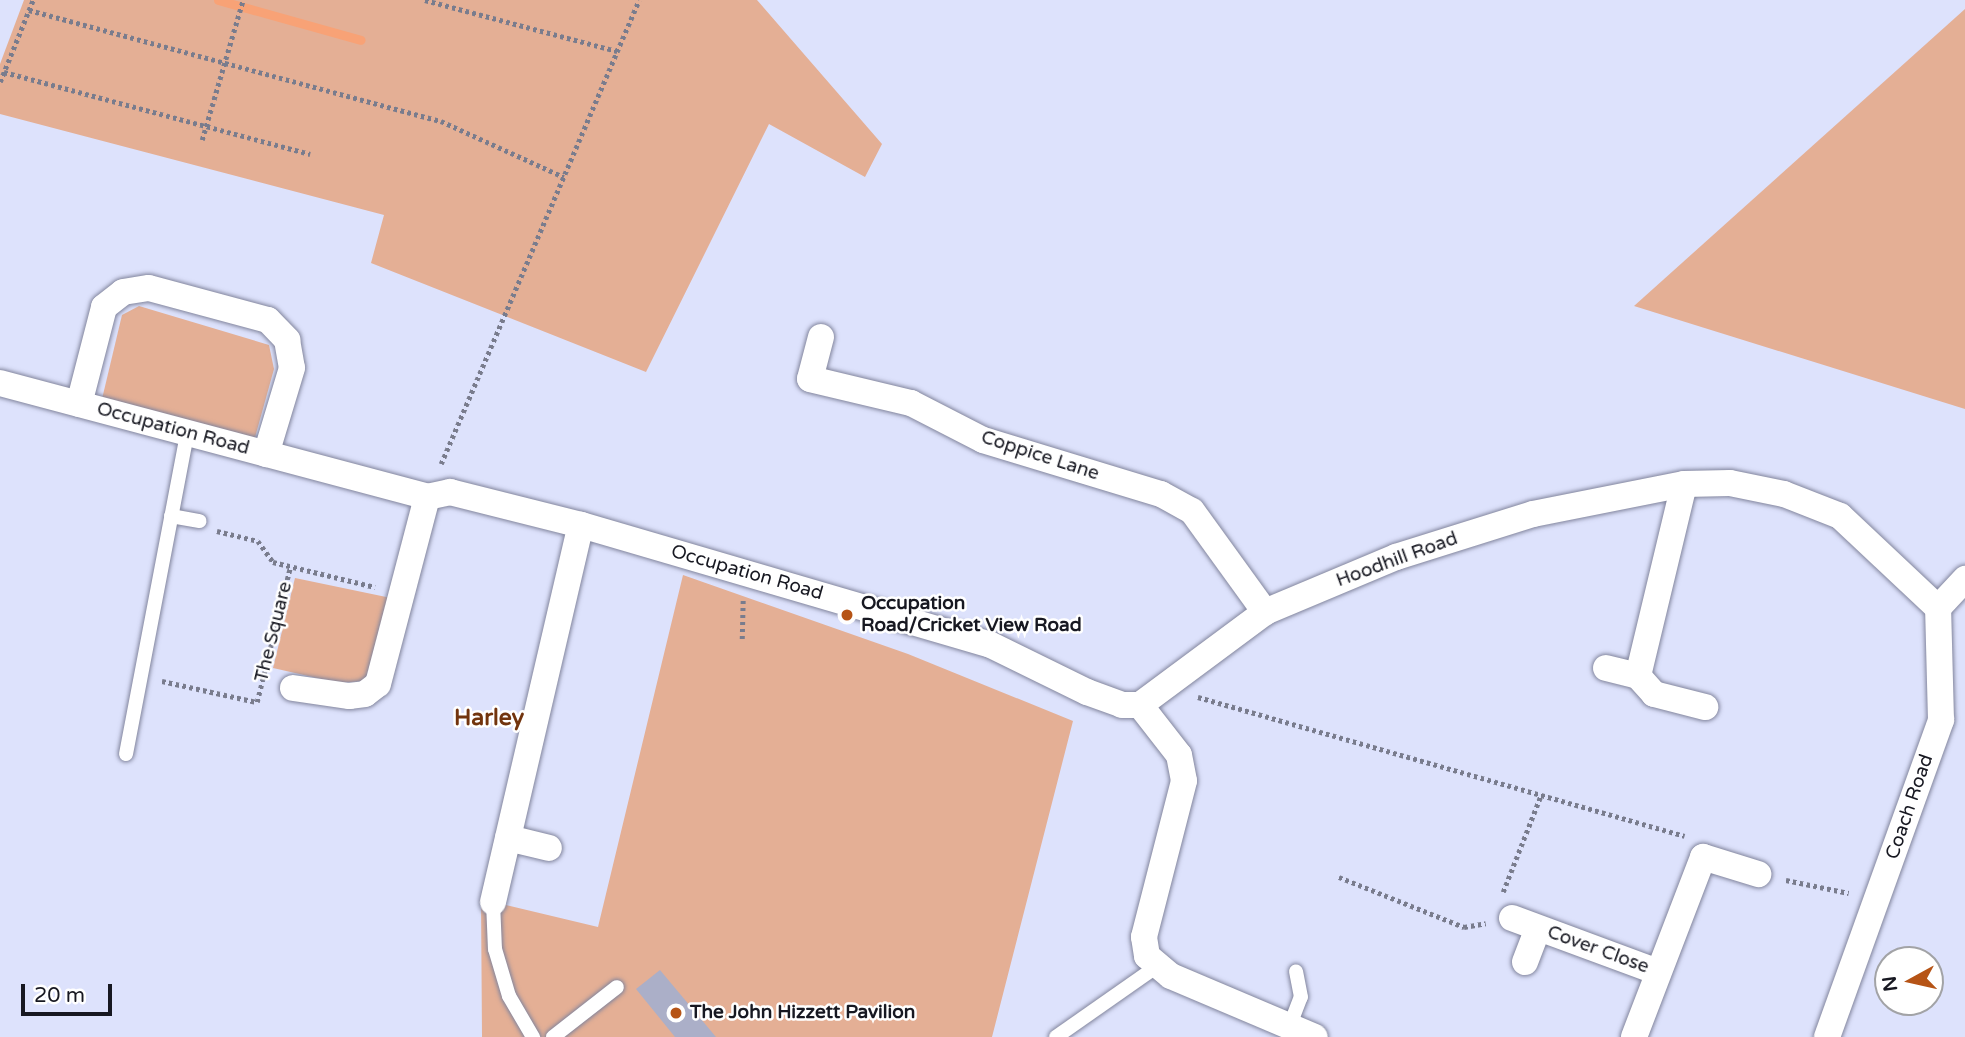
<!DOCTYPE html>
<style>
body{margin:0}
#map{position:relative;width:1965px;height:1037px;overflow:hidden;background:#dde2fc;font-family:"Varela Round",sans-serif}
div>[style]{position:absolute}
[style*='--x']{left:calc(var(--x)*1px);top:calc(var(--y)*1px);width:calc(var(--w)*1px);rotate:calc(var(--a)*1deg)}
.green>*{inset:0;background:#e4af95}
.stream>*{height:9px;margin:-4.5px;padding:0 4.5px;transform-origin:4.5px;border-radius:4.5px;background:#f8a276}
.building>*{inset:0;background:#abafc8}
.path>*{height:4.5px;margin-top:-2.25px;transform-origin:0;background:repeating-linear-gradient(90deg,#797c8d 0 3.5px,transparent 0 7px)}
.roads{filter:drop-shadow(0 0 2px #82859d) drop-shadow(0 0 2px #82859d)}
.service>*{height:14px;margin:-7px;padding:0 7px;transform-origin:7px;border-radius:7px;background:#fff}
.minor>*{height:26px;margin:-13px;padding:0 13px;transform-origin:13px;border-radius:13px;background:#fff}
.dots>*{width:19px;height:19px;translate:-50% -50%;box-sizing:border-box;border:4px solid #fff;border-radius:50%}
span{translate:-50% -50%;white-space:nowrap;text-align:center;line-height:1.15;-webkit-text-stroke:5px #fff;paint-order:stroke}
.street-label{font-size:19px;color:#171821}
.poi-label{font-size:19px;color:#171821;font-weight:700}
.left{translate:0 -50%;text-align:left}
.quarter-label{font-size:23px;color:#72340e;font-weight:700}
.north{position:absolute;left:1874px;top:946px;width:70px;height:70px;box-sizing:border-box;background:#fff;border:2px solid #a2a3a6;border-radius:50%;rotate:262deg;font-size:19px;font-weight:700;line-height:28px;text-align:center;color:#171821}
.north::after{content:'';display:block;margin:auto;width:24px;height:32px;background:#b65416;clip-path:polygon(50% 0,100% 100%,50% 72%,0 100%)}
.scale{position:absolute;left:21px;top:984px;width:91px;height:32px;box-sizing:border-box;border:4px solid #171821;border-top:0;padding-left:9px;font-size:21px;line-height:24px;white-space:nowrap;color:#171821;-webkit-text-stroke:5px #fff;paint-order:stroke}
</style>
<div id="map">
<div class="green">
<div style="clip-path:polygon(24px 0,757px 0,882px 144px,865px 177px,769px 124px,646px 372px,371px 263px,384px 215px,0 114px,0 64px)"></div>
<div style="clip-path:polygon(1965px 9px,1965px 409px,1634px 306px)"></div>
<div style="clip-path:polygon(139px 306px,269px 345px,274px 369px,254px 441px,102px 399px,122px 315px)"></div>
<div style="clip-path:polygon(683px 575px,908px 654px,1073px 721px,992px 1037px,482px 1037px,481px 899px,598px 927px)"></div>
<div style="clip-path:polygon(295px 578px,391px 598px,374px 664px,363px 681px,339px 683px,273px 668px)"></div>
</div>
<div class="stream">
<div style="--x:218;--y:0;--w:148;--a:15.6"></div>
</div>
<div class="building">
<div style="clip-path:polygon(660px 970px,716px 1037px,675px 1037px,636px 989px)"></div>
</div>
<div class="path">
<div style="--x:425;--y:0;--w:199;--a:14.9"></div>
<div style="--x:29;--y:10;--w:427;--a:15.1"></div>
<div style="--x:441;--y:121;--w:135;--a:24.5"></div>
<div style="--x:4;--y:72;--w:317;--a:15"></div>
<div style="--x:0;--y:82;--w:88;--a:-68.1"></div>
<div style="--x:202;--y:140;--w:146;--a:-73.7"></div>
<div style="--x:441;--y:464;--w:504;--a:-66.89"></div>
<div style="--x:217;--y:531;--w:42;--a:13.7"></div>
<div style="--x:258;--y:541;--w:26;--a:54"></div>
<div style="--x:273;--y:562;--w:105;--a:13.8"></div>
<div style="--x:742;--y:639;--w:40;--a:-88.6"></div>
<div style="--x:162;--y:681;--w:97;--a:12.5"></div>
<div style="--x:257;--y:702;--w:138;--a:-76.2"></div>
<div style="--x:1198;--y:697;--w:506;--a:15.93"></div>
<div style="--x:1339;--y:877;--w:135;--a:21.8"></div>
<div style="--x:1464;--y:927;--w:22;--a:-10"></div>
<div style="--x:1786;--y:880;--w:64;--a:11.7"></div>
<div style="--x:1503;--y:892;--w:104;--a:-68.6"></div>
</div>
<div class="roads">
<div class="service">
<div style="--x:171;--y:516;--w:29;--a:10"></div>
<div style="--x:126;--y:754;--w:327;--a:-79.2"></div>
<div style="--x:493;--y:902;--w:47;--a:87.6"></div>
<div style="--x:495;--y:949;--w:49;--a:73.4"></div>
<div style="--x:509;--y:996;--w:48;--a:59.7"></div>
<div style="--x:1290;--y:1025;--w:30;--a:-69"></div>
<div style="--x:1301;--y:997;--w:26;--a:-101"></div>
<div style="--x:553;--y:1037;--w:81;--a:-38"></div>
<div style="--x:1056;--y:1037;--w:122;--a:-35"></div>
</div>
<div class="minor">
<div style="--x:821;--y:337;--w:43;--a:104.7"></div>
<div style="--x:810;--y:379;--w:104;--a:13.4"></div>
<div style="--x:911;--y:403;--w:81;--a:27.2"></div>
<div style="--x:983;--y:440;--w:186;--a:16.9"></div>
<div style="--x:1161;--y:494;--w:35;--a:29"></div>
<div style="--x:1192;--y:511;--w:125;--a:54.1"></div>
<div style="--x:0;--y:383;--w:442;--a:14.9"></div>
<div style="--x:427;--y:497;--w:24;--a:-12"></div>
<div style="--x:450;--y:492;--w:135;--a:14.1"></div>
<div style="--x:581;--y:525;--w:425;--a:16.3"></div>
<div style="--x:989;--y:644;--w:109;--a:26.1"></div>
<div style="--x:1087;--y:692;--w:37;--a:20"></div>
<div style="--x:1122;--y:705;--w:18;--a:0"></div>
<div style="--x:1140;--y:705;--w:63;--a:52"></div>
<div style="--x:1179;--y:755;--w:26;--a:79"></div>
<div style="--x:1184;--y:781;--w:161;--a:104.4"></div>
<div style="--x:1144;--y:937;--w:19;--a:81"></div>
<div style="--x:1147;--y:956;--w:31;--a:40"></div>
<div style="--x:1171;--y:976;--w:156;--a:23"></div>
<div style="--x:79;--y:404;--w:100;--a:-75.5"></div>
<div style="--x:104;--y:307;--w:24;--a:-38"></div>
<div style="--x:123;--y:292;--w:26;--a:-9"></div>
<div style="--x:149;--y:288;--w:123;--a:15.1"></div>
<div style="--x:268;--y:320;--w:28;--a:46"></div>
<div style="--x:287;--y:340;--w:28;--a:80"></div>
<div style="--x:292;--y:368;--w:90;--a:106.8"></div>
<div style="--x:1606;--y:668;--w:33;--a:14"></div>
<div style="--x:1638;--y:676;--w:24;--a:48"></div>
<div style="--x:1654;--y:694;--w:53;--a:14.3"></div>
<div style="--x:1638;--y:676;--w:197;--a:-76.5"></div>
<div style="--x:293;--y:688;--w:57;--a:8.1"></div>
<div style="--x:349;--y:696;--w:16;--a:-7"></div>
<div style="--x:365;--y:694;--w:16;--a:-38"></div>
<div style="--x:378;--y:684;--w:193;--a:-75.3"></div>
<div style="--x:1140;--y:705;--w:156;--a:-36.6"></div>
<div style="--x:1265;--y:612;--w:142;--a:-22.8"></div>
<div style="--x:1396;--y:557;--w:144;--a:-17.4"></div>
<div style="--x:1533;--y:514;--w:154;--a:-11.2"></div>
<div style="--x:1684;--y:484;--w:46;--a:-1.2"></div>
<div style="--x:1730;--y:483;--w:55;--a:11.5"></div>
<div style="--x:1784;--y:494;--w:60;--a:21.4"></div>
<div style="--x:1840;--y:516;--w:134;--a:43.2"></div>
<div style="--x:508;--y:838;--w:42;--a:13.7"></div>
<div style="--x:493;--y:902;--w:387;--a:-76.9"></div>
<div style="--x:1512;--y:918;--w:156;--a:20.3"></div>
<div style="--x:1525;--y:962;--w:36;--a:-69"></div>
<div style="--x:1634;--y:1037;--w:193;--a:-69"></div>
<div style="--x:1703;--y:857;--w:58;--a:17.2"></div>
<div style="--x:1827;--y:1037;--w:337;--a:-70.2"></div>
<div style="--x:1941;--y:720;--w:112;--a:-91.5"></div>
<div style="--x:1938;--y:608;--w:40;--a:-47"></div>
</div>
</div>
<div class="dots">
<div style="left:847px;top:615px;background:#b65416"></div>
<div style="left:676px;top:1013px;background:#b65416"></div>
</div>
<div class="street-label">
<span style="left:173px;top:429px;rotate:15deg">Occupation Road</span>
<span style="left:1040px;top:456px;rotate:18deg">Coppice Lane</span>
<span style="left:1397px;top:560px;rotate:-20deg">Hoodhill Road</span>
<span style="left:747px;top:573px;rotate:16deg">Occupation Road</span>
<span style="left:274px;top:632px;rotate:-76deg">The Square</span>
<span style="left:1910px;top:807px;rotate:-71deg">Coach Road</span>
<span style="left:1598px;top:950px;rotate:20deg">Cover Close</span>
</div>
<div class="poi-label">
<span class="left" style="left:861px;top:615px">Occupation<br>Road/Cricket View Road</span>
<span class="left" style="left:690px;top:1013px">The John Hizzett Pavilion</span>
</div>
<div class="quarter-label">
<span style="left:489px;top:718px">Harley</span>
</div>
<div class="north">N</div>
<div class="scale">20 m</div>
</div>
